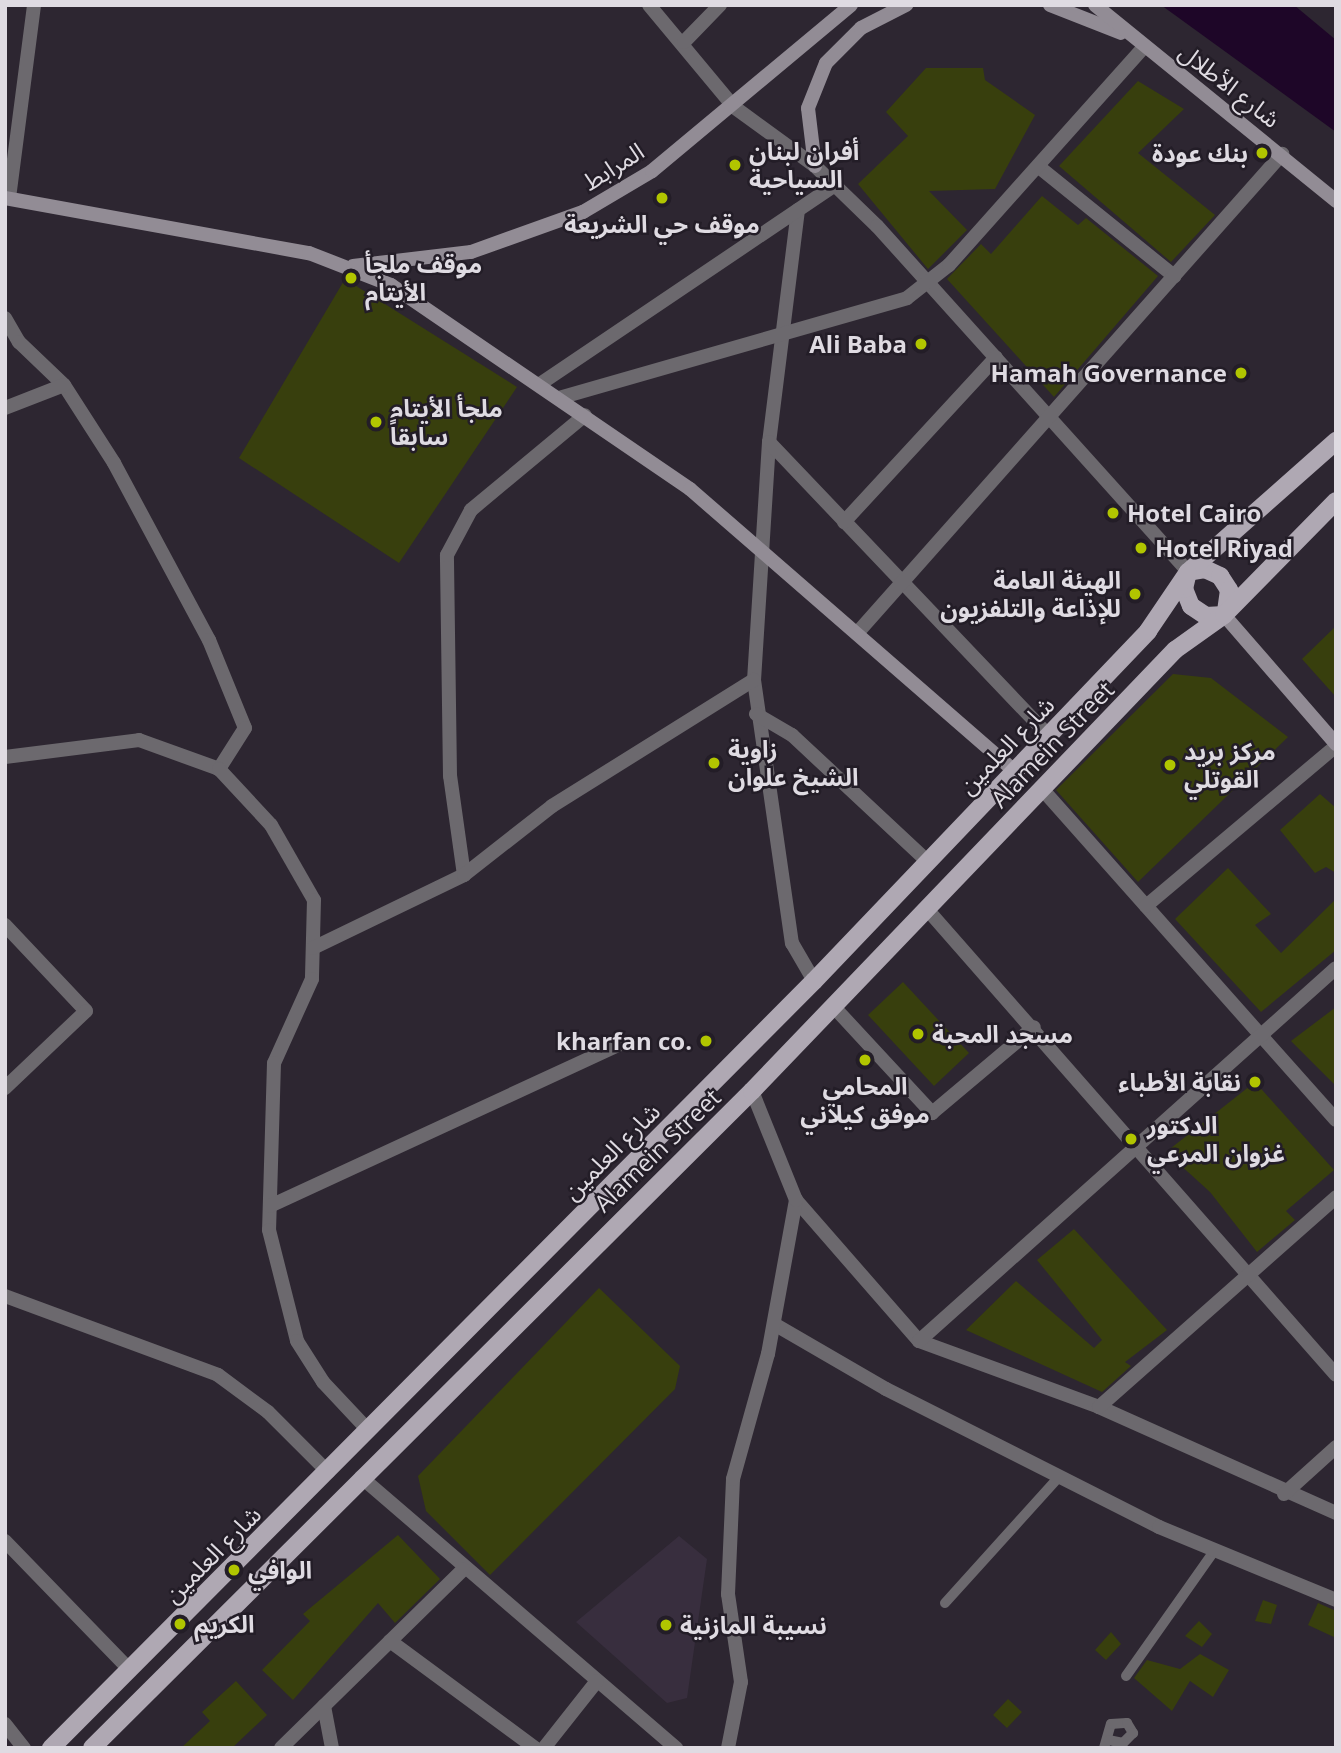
<!DOCTYPE html>
<meta charset="utf-8">
<style>
body{margin:0}
#map{position:relative;width:1341px;height:1753px;overflow:hidden;background:#2d2631;font-family:"Open Sans","Noto Sans Arabic",sans-serif}
div>[style]{position:absolute}
[style*='--x']{left:calc(var(--x)*1px);top:calc(var(--y)*1px);width:calc(var(--w)*1px);rotate:calc(var(--a)*1deg)}
.built>*{inset:0;background:#382e3e}
.water>*{inset:0;background:#1e0628}
.building>*{inset:0;background:#383f0d}
.service>*{height:10px;margin:-5px;padding:0 5px;transform-origin:5px;border-radius:5px;background:#6c696e}
.minor>*{height:14px;margin:-7px;padding:0 7px;transform-origin:7px;border-radius:7px;background:#6c696e}
.tertiary>*{height:14px;margin:-7px;padding:0 7px;transform-origin:7px;border-radius:7px;background:#6c696e}
.secondary>*{height:14px;margin:-7px;padding:0 7px;transform-origin:7px;border-radius:7px;background:#928c95}
.primary>*{height:18px;margin:-9px;padding:0 9px;transform-origin:9px;border-radius:9px;background:#afa8b3}
.dots>*{width:19px;height:19px;translate:-50% -50%;box-sizing:border-box;border:4px solid #231d27;border-radius:50%}
span{translate:-50% -50%;white-space:nowrap;text-align:center;line-height:1.15;-webkit-text-stroke:5px #231d27;paint-order:stroke}
.street-label{font-size:24px;color:#dfdbe2}
.poi-label{font-size:24px;color:#dfdbe2;font-weight:700}
.left{translate:0 -50%;text-align:left}
.right{translate:-100% -50%;text-align:right}
.frame{position:absolute;inset:0;border:7px solid #dfdbe2;pointer-events:none}
</style>
<div id="map">
<div class="built">
<div style="clip-path:polygon(679px 1536px,707px 1559px,687px 1698px,667px 1703px,576px 1622px)"></div>
</div>
<div class="water">
<div style="clip-path:polygon(1161px 5px,1294px 5px,1336px 40px,1336px 132px)"></div>
</div>
<div class="building">
<div style="clip-path:polygon(926px 68px,983px 68px,985px 80px,1035px 115px,995px 189px,929px 191px,967px 230px,928px 269px,858px 184px,908px 136px,886px 112px)"></div>
<div style="clip-path:polygon(1138px 81px,1184px 109px,1138px 153px,1215px 215px,1171px 262px,1059px 166px)"></div>
<div style="clip-path:polygon(1042px 196px,1078px 225px,1086px 218px,1158px 276px,1054px 397px,947px 279px,981px 244px,991px 254px)"></div>
<div style="clip-path:polygon(345px 279px,517px 387px,399px 563px,239px 458px)"></div>
<div style="clip-path:polygon(1336px 626px,1336px 697px,1302px 659px)"></div>
<div style="clip-path:polygon(1173px 674px,1211px 678px,1288px 737px,1138px 882px,1056px 790px)"></div>
<div style="clip-path:polygon(1320px 794px,1336px 808px,1336px 873px,1326px 867px,1315px 873px,1280px 830px)"></div>
<div style="clip-path:polygon(1228px 868px,1271px 914px,1255px 925px,1281px 953px,1336px 899px,1336px 950px,1261px 1012px,1175px 919px)"></div>
<div style="clip-path:polygon(903px 982px,969px 1053px,934px 1086px,868px 1015px)"></div>
<div style="clip-path:polygon(1336px 1007px,1336px 1086px,1291px 1041px)"></div>
<div style="clip-path:polygon(1255px 1082px,1334px 1170px,1286px 1211px,1295px 1220px,1257px 1252px,1210px 1192px,1166px 1152px)"></div>
<div style="clip-path:polygon(1074px 1229px,1167px 1330px,1125px 1362px,1131px 1366px,1102px 1392px,966px 1330px,1016px 1281px,1094px 1348px,1102px 1340px,1037px 1260px)"></div>
<div style="clip-path:polygon(599px 1288px,680px 1366px,675px 1389px,490px 1575px,426px 1511px,418px 1476px)"></div>
<div style="clip-path:polygon(398px 1535px,440px 1579px,395px 1623px,378px 1603px,293px 1700px,262px 1670px,310px 1621px,303px 1614px)"></div>
<div style="clip-path:polygon(1263px 1600px,1277px 1605px,1271px 1624px,1255px 1621px)"></div>
<div style="clip-path:polygon(1318px 1603px,1336px 1611px,1336px 1638px,1308px 1625px)"></div>
<div style="clip-path:polygon(1199px 1621px,1212px 1634px,1202px 1647px,1185px 1636px)"></div>
<div style="clip-path:polygon(1111px 1632px,1121px 1644px,1106px 1660px,1095px 1650px)"></div>
<div style="clip-path:polygon(1200px 1654px,1229px 1670px,1213px 1697px,1190px 1681px,1172px 1711px,1134px 1678px,1147px 1660px,1180px 1669px)"></div>
<div style="clip-path:polygon(236px 1681px,267px 1715px,232px 1748px,181px 1748px,210px 1721px,202px 1712px)"></div>
<div style="clip-path:polygon(1008px 1699px,1022px 1712px,1007px 1728px,993px 1715px)"></div>
</div>
<div class="service">
<div style="--x:945;--y:1603;--w:170;--a:-47.9"></div>
<div style="--x:1126;--y:1676;--w:154;--a:-54.8"></div>
<div style="--x:1104;--y:1748;--w:25;--a:-74"></div>
<div style="--x:1111;--y:1724;--w:16;--a:-4"></div>
<div style="--x:1127;--y:1723;--w:12;--a:59"></div>
<div style="--x:1133;--y:1733;--w:14;--a:135"></div>
<div style="--x:1123;--y:1743;--w:14;--a:-168"></div>
</div>
<div class="minor">
<div style="--x:649;--y:5;--w:133;--a:50.2"></div>
<div style="--x:734;--y:107;--w:100;--a:36.1"></div>
<div style="--x:815;--y:166;--w:86;--a:44.1"></div>
<div style="--x:877;--y:226;--w:465;--a:48"></div>
<div style="--x:684;--y:42;--w:52;--a:-45.8"></div>
<div style="--x:1039;--y:167;--w:174;--a:38.9"></div>
<div style="--x:9;--y:198;--w:195;--a:-82.6"></div>
<div style="--x:798;--y:210;--w:234;--a:97.1"></div>
<div style="--x:769;--y:442;--w:238;--a:93.6"></div>
<div style="--x:754;--y:680;--w:266;--a:81.8"></div>
<div style="--x:792;--y:943;--w:44;--a:59.9"></div>
<div style="--x:5;--y:318;--w:28;--a:60"></div>
<div style="--x:19;--y:342;--w:62;--a:43.7"></div>
<div style="--x:64;--y:385;--w:93;--a:57.3"></div>
<div style="--x:114;--y:463;--w:201;--a:61.8"></div>
<div style="--x:209;--y:640;--w:95;--a:67.8"></div>
<div style="--x:245;--y:728;--w:49;--a:122.4"></div>
<div style="--x:540;--y:384;--w:356;--a:-34"></div>
<div style="--x:559;--y:398;--w:362;--a:-16"></div>
<div style="--x:907;--y:298;--w:53;--a:-38.2"></div>
<div style="--x:949;--y:265;--w:292;--a:-48.2"></div>
<div style="--x:5;--y:408;--w:63;--a:-21.3"></div>
<div style="--x:769;--y:442;--w:406;--a:46.4"></div>
<div style="--x:844;--y:522;--w:224;--a:-47.3"></div>
<div style="--x:859;--y:631;--w:638;--a:-48.43"></div>
<div style="--x:756;--y:714;--w:42;--a:30.3"></div>
<div style="--x:792;--y:735;--w:186;--a:43"></div>
<div style="--x:5;--y:757;--w:135;--a:-7.2"></div>
<div style="--x:139;--y:740;--w:85;--a:19.9"></div>
<div style="--x:219;--y:769;--w:76;--a:47.1"></div>
<div style="--x:271;--y:825;--w:86;--a:60.2"></div>
<div style="--x:314;--y:900;--w:79;--a:91.5"></div>
<div style="--x:312;--y:979;--w:92;--a:114.3"></div>
<div style="--x:274;--y:1063;--w:167;--a:91.7"></div>
<div style="--x:269;--y:1230;--w:114;--a:75.8"></div>
<div style="--x:297;--y:1341;--w:49;--a:57.6"></div>
<div style="--x:323;--y:1382;--w:67;--a:46.8"></div>
<div style="--x:1043;--y:790;--w:441;--a:48.4"></div>
<div style="--x:464;--y:875;--w:100;--a:-98"></div>
<div style="--x:450;--y:776;--w:221;--a:-90.8"></div>
<div style="--x:447;--y:555;--w:51;--a:-61.9"></div>
<div style="--x:471;--y:510;--w:148;--a:-39.8"></div>
<div style="--x:1146;--y:906;--w:248;--a:-40.1"></div>
<div style="--x:926;--y:908;--w:621;--a:48.72"></div>
<div style="--x:5;--y:925;--w:118;--a:46.7"></div>
<div style="--x:86;--y:1011;--w:112;--a:136.5"></div>
<div style="--x:313;--y:948;--w:168;--a:-25.8"></div>
<div style="--x:464;--y:875;--w:112;--a:-38.1"></div>
<div style="--x:552;--y:806;--w:238;--a:-32"></div>
<div style="--x:833;--y:1006;--w:146;--a:47.2"></div>
<div style="--x:932;--y:1113;--w:133;--a:-40.1"></div>
<div style="--x:796;--y:1200;--w:187;--a:48.9"></div>
<div style="--x:919;--y:1341;--w:192;--a:20.1"></div>
<div style="--x:1099;--y:1407;--w:260;--a:24.1"></div>
<div style="--x:270;--y:1206;--w:388;--a:-24.8"></div>
<div style="--x:5;--y:1296;--w:227;--a:20.3"></div>
<div style="--x:218;--y:1375;--w:62;--a:36.5"></div>
<div style="--x:268;--y:1412;--w:85;--a:45"></div>
<div style="--x:774;--y:1324;--w:129;--a:30.1"></div>
<div style="--x:886;--y:1389;--w:306;--a:26.8"></div>
<div style="--x:1159;--y:1527;--w:191;--a:22.4"></div>
<div style="--x:919;--y:1341;--w:559;--a:-41.81"></div>
<div style="--x:1099;--y:1407;--w:317;--a:-41.5"></div>
<div style="--x:361;--y:1477;--w:416;--a:40.7"></div>
<div style="--x:1284;--y:1494;--w:70;--a:-42.1"></div>
<div style="--x:5;--y:1541;--w:180;--a:45.9"></div>
<div style="--x:390;--y:1641;--w:180;--a:36.4"></div>
<div style="--x:324;--y:1706;--w:43;--a:79.2"></div>
<div style="--x:281;--y:1748;--w:255;--a:-44.4"></div>
<div style="--x:544;--y:1748;--w:85;--a:-51.7"></div>
<div style="--x:728;--y:1748;--w:67;--a:-78.9"></div>
<div style="--x:741;--y:1682;--w:89;--a:-98.4"></div>
<div style="--x:728;--y:1594;--w:115;--a:-87.5"></div>
<div style="--x:733;--y:1479;--w:130;--a:-74.4"></div>
<div style="--x:768;--y:1354;--w:157;--a:-79.7"></div>
<div style="--x:796;--y:1200;--w:118;--a:-112"></div>
</div>
<div class="tertiary">
<div style="--x:5;--y:1724;--w:31;--a:52"></div>
</div>
<div class="secondary">
<div style="--x:1050;--y:5;--w:76;--a:21.5"></div>
<div style="--x:1095;--y:5;--w:311;--a:39.1"></div>
<div style="--x:815;--y:166;--w:58;--a:-96.9"></div>
<div style="--x:808;--y:108;--w:48;--a:-68.2"></div>
<div style="--x:826;--y:63;--w:49;--a:-45"></div>
<div style="--x:861;--y:28;--w:51;--a:-27.1"></div>
<div style="--x:5;--y:198;--w:309;--a:10.3"></div>
<div style="--x:309;--y:253;--w:88;--a:21.3"></div>
<div style="--x:391;--y:285;--w:362;--a:34.3"></div>
<div style="--x:690;--y:489;--w:431;--a:41"></div>
<div style="--x:353;--y:266;--w:119;--a:-6.8"></div>
<div style="--x:471;--y:252;--w:119;--a:-19.7"></div>
<div style="--x:583;--y:212;--w:80;--a:-30.7"></div>
<div style="--x:652;--y:171;--w:259;--a:-39.8"></div>
<div style="--x:1224;--y:615;--w:171;--a:49"></div>
</div>
<div class="primary">
<div style="--x:1188;--y:572;--w:17;--a:-10"></div>
<div style="--x:1205;--y:569;--w:17;--a:25"></div>
<div style="--x:1220;--y:576;--w:17;--a:57"></div>
<div style="--x:1229;--y:590;--w:21;--a:98"></div>
<div style="--x:1224;--y:615;--w:18;--a:177"></div>
<div style="--x:1206;--y:616;--w:18;--a:-146"></div>
<div style="--x:1191;--y:606;--w:18;--a:-112"></div>
<div style="--x:1184;--y:589;--w:17;--a:-77"></div>
<div style="--x:1188;--y:572;--w:198;--a:-41.5"></div>
<div style="--x:51;--y:1748;--w:1082;--a:-45.15"></div>
<div style="--x:814;--y:981;--w:484;--a:-46.3"></div>
<div style="--x:1148;--y:631;--w:71;--a:-55.9"></div>
<div style="--x:92;--y:1748;--w:931;--a:-44.87"></div>
<div style="--x:752;--y:1091;--w:611;--a:-46.19"></div>
<div style="--x:1175;--y:650;--w:60;--a:-35.5"></div>
<div style="--x:1224;--y:615;--w:160;--a:-45.5"></div>
</div>
<div class="dots">
<div style="left:1262px;top:153px;background:#b1c500"></div>
<div style="left:735px;top:165px;background:#b1c500"></div>
<div style="left:662px;top:198px;background:#b1c500"></div>
<div style="left:351px;top:278px;background:#b1c500"></div>
<div style="left:921px;top:344px;background:#b1c500"></div>
<div style="left:1241px;top:373px;background:#b1c500"></div>
<div style="left:376px;top:422px;background:#b1c500"></div>
<div style="left:1113px;top:513px;background:#b1c500"></div>
<div style="left:1141px;top:548px;background:#b1c500"></div>
<div style="left:1135px;top:594px;background:#b1c500"></div>
<div style="left:714px;top:763px;background:#b1c500"></div>
<div style="left:1170px;top:765px;background:#b1c500"></div>
<div style="left:918px;top:1034px;background:#b1c500"></div>
<div style="left:706px;top:1041px;background:#b1c500"></div>
<div style="left:865px;top:1060px;background:#b1c500"></div>
<div style="left:1255px;top:1082px;background:#b1c500"></div>
<div style="left:1131px;top:1139px;background:#b1c500"></div>
<div style="left:234px;top:1570px;background:#b1c500"></div>
<div style="left:180px;top:1624px;background:#b1c500"></div>
<div style="left:666px;top:1625px;background:#b1c500"></div>
</div>
<div class="street-label">
<span style="left:1230px;top:85px;rotate:38deg">شارع الأطلال</span>
<span style="left:613px;top:166px;rotate:-32deg">المرابط</span>
<span style="left:1052px;top:744px;rotate:-46deg">Alamein Street</span>
<span style="left:1006px;top:745px;rotate:-46deg">شارع العلمين</span>
<span style="left:657px;top:1150px;rotate:-44deg">Alamein Street</span>
<span style="left:611px;top:1151px;rotate:-45deg">شارع العلمين</span>
<span style="left:212px;top:1554px;rotate:-45deg">شارع العلمين</span>
</div>
<div class="poi-label">
<span class="left" style="left:749px;top:165px">أفران لبنان<br>السياحية</span>
<span class="right" style="left:1248px;top:153px">بنك عودة</span>
<span style="left:662px;top:224px">موقف حي الشريعة</span>
<span class="left" style="left:365px;top:278px">موقف ملجأ<br>الأيتام</span>
<span class="right" style="left:907px;top:344px">Ali Baba</span>
<span class="right" style="left:1227px;top:373px">Hamah Governance</span>
<span class="left" style="left:390px;top:422px">ملجأ الأيتام<br>سابقاً</span>
<span class="left" style="left:1127px;top:513px">Hotel Cairo</span>
<span class="left" style="left:1155px;top:548px">Hotel Riyad</span>
<span class="right" style="left:1121px;top:594px">الهيئة العامة<br>للإذاعة والتلفزيون</span>
<span class="left" style="left:728px;top:763px">زاوية<br>الشيخ علوان</span>
<span class="left" style="left:1184px;top:765px">مركز بريد<br>القوتلي</span>
<span class="left" style="left:932px;top:1034px">مسجد المحبة</span>
<span class="right" style="left:692px;top:1041px">kharfan co.</span>
<span class="right" style="left:1241px;top:1082px">نقابة الأطباء</span>
<span style="left:865px;top:1100px">المحامي<br>موفق كيلاني</span>
<span class="left" style="left:1147px;top:1139px">الدكتور<br>غزوان المرعي</span>
<span class="left" style="left:248px;top:1570px">الوافي</span>
<span class="left" style="left:194px;top:1624px">الكريم</span>
<span class="left" style="left:680px;top:1625px">نسيبة المازنية</span>
</div>
<div class="frame"></div>
</div>
